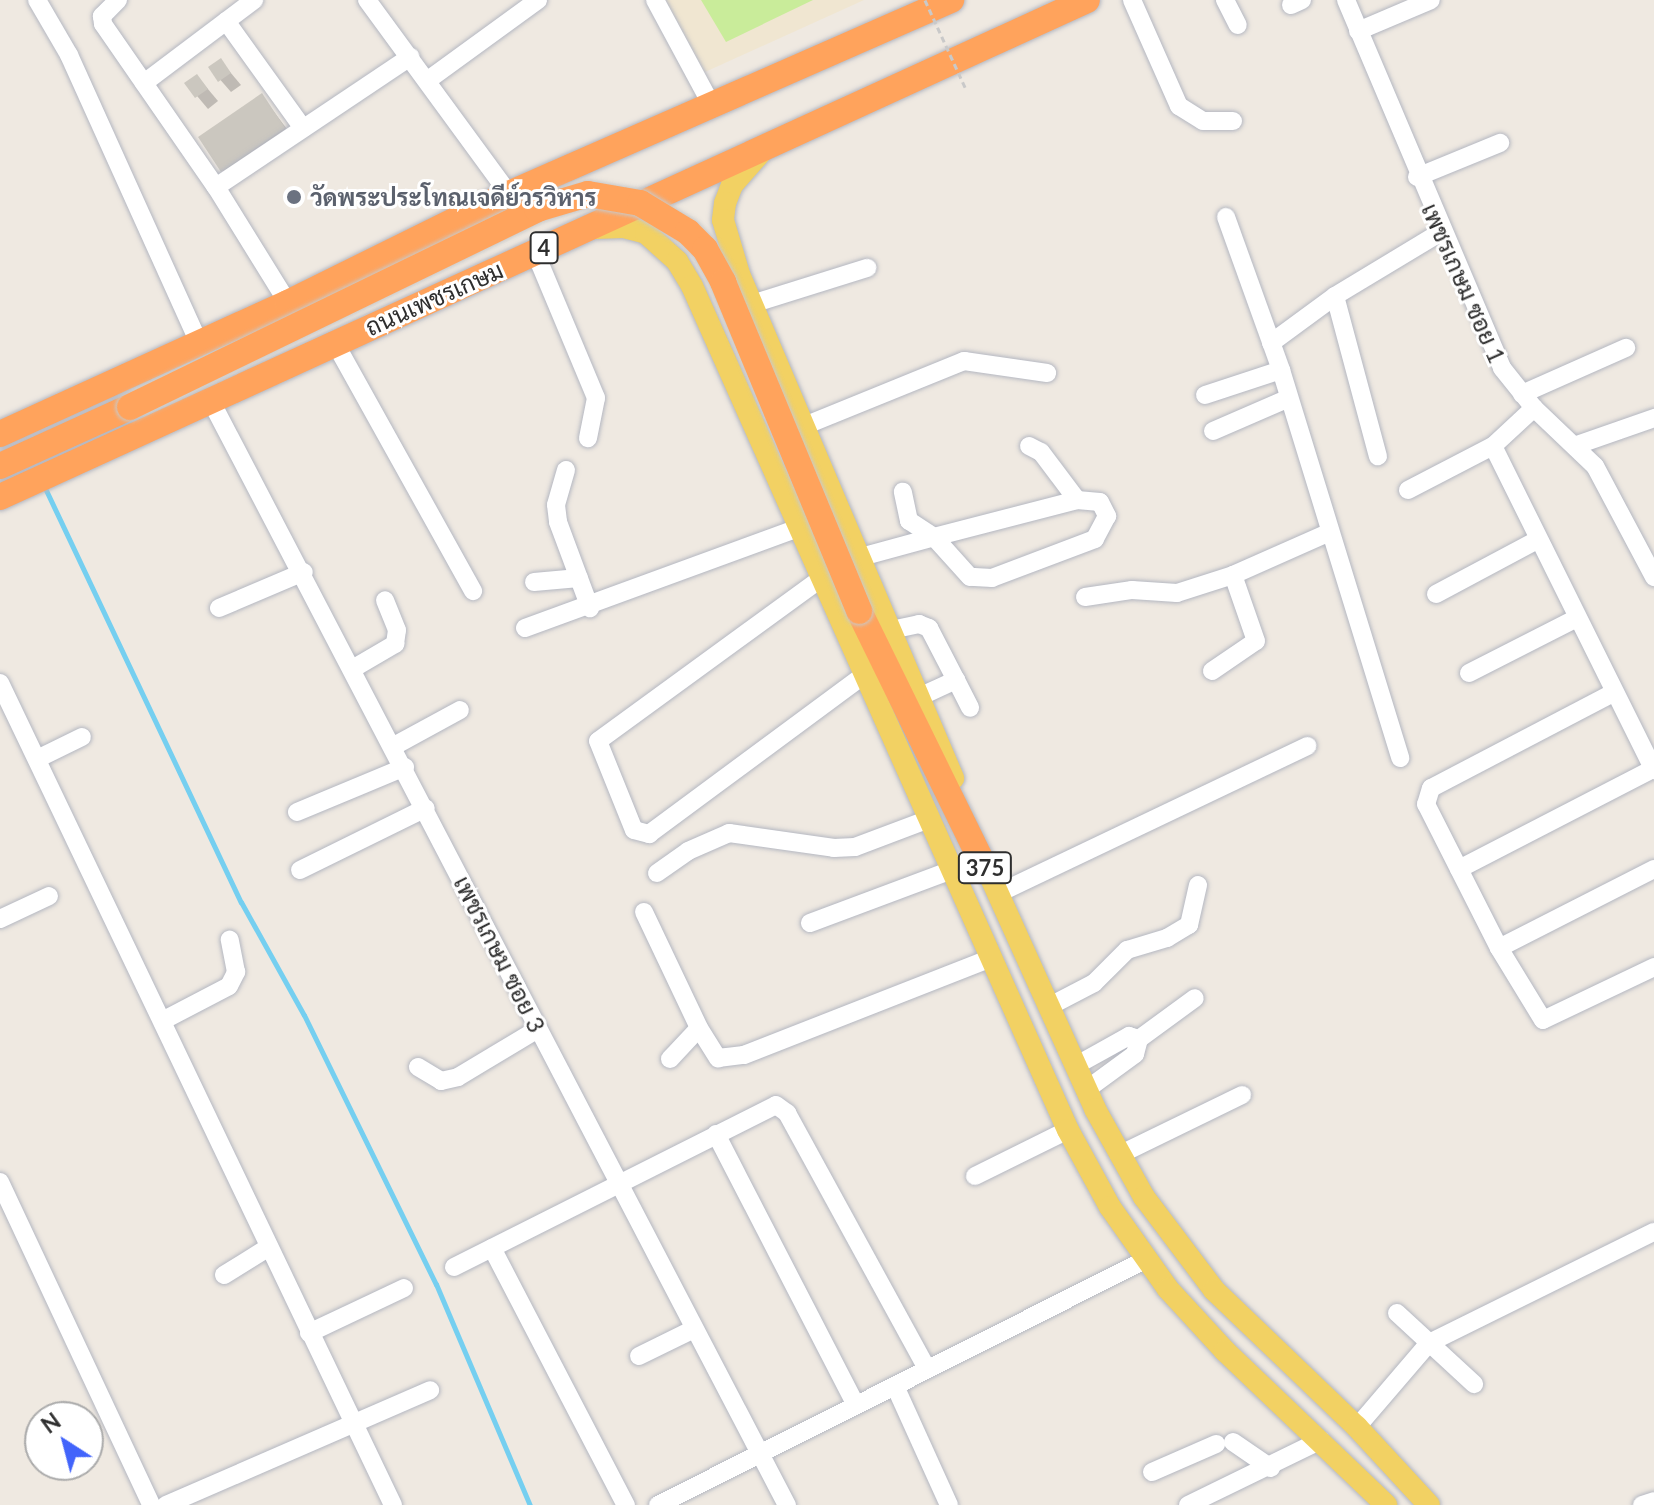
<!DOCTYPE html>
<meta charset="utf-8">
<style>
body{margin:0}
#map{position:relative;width:1654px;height:1505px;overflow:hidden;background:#efe9e1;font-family:Lato,Sarabun,sans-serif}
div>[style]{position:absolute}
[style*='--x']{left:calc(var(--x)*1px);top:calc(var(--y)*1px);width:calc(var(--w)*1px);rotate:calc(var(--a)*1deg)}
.education>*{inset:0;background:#f0e6d1}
.pitch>*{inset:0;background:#c9ec9a}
.shadow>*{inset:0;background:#0003}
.stream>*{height:5px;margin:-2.5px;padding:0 2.5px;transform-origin:2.5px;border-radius:2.5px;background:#75cff0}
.building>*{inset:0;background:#cbc7bf}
.roads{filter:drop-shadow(0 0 2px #b4b7c1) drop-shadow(0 0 2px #b4b7c1)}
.minor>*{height:18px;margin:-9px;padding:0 9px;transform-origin:9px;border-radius:9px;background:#fff}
.major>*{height:22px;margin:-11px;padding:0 11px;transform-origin:11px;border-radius:11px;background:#f2d163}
.highway>*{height:26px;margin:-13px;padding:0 13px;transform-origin:13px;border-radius:13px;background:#ffa35c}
.path-bridge>*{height:3px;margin-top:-1.5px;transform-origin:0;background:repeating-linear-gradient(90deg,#c9c9c9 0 6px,transparent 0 10px)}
.bridges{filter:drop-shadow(0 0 2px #c9c9c9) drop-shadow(0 0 2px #c9c9c9)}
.highway-bridge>*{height:26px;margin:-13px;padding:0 13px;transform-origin:13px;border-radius:13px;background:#ffa35c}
.dots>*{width:22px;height:22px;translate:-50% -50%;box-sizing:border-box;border:4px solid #fff;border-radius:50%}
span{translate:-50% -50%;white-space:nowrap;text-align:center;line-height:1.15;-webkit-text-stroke:6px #fff;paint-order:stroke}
.shield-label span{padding:2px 6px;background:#fff;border:2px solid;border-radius:6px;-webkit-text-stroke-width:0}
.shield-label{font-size:22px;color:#2e2e2e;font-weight:700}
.worship-label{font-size:24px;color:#5b616d;font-weight:700}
.left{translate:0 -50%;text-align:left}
.street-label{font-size:24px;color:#2e2e2e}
.north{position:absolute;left:24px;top:1401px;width:80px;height:80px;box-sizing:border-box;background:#fff;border:2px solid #ababab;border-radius:50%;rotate:324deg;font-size:22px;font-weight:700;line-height:32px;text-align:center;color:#2e2e2e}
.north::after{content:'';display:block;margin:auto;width:28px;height:36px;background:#4264fb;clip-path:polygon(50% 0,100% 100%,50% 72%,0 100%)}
</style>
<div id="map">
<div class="education">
<div style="clip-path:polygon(666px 0,864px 0,705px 72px)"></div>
</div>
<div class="pitch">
<div style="clip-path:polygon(701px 0,813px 0,726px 42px)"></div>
</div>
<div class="shadow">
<div style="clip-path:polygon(220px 60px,241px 85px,231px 92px,210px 68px)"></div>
<div style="clip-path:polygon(197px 76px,218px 101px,208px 109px,187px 84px)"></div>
<div style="clip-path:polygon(262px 96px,296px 141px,234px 182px,223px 171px)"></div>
</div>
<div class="stream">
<div style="--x:45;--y:488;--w:458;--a:64.7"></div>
<div style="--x:241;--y:902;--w:129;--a:60.9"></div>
<div style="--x:304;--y:1015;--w:300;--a:63.9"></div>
<div style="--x:436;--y:1284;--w:240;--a:67"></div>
</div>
<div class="building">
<div style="clip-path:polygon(221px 58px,231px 73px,218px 82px,208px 67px)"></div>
<div style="clip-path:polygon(197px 74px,208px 89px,195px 98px,184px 83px)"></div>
<div style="clip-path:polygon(262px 93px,285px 128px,221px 172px,198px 137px)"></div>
</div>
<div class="roads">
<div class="minor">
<div style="--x:37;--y:0;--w:64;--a:59.8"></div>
<div style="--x:69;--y:55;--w:316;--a:65.7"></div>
<div style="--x:118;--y:0;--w:23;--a:135"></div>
<div style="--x:102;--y:16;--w:8;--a:83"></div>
<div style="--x:103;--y:24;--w:198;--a:55.3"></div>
<div style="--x:216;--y:187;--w:137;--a:58.2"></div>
<div style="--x:367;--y:0;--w:240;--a:53.8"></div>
<div style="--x:655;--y:0;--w:118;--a:61.7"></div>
<div style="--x:1132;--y:0;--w:116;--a:66.1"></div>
<div style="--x:1179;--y:106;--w:28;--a:32"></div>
<div style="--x:1203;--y:121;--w:30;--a:0"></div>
<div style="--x:1225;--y:0;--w:28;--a:63"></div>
<div style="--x:1346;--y:0;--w:400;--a:67"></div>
<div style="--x:1502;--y:368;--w:51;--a:51.3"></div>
<div style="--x:1534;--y:408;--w:84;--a:43.6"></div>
<div style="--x:1595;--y:466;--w:126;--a:62"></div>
<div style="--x:1291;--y:5;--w:12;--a:-24"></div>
<div style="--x:226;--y:21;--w:132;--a:54.3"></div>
<div style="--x:1358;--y:31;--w:79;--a:-23"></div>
<div style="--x:428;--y:80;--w:136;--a:-36"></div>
<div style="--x:144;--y:83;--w:138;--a:-37"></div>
<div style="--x:1417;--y:177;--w:90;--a:-22.3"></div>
<div style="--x:216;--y:187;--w:234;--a:-33.8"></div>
<div style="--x:1226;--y:217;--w:163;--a:70.2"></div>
<div style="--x:1281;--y:370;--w:406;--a:72.9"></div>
<div style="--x:535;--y:252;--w:158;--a:67.3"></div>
<div style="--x:596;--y:398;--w:41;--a:101.3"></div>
<div style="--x:1335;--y:296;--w:166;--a:75"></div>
<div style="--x:752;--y:304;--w:121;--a:-17.4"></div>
<div style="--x:335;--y:343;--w:284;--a:60.9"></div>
<div style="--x:1271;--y:343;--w:79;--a:-36.3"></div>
<div style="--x:1335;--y:296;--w:124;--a:-31.1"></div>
<div style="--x:1522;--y:394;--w:114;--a:-23.9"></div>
<div style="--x:1205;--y:395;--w:80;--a:-18.2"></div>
<div style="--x:212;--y:403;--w:1243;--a:62.45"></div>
<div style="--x:804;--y:426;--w:173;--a:-22.1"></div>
<div style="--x:964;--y:361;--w:84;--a:8.2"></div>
<div style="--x:1213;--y:431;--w:81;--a:-23.4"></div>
<div style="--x:1577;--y:445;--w:82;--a:-19.3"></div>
<div style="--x:1029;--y:446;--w:13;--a:27"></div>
<div style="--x:1041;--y:452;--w:60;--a:53.1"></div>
<div style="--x:1493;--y:446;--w:362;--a:63.6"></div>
<div style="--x:566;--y:470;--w:36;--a:106"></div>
<div style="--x:556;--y:505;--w:17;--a:83"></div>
<div style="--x:558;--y:522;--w:92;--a:69.6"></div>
<div style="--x:1408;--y:490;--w:96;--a:-27.4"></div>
<div style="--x:1493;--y:446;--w:56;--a:-42.8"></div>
<div style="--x:861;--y:557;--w:76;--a:-15.3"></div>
<div style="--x:934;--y:537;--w:148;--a:-14.5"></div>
<div style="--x:1077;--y:500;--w:23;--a:5"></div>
<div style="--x:1100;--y:502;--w:16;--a:63"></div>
<div style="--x:1107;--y:516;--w:26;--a:118"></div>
<div style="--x:1095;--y:539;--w:110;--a:159.3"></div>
<div style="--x:992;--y:578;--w:22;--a:-177"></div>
<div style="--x:970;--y:577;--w:54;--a:-132"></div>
<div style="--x:934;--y:537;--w:30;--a:-147"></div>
<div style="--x:909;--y:521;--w:30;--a:-102"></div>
<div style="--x:819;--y:580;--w:273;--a:143.9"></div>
<div style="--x:598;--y:741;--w:96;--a:68"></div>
<div style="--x:634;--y:830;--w:16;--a:15"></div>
<div style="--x:649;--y:834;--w:267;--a:-36.5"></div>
<div style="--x:534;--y:582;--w:45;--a:-5.1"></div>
<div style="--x:1436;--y:594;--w:115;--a:-28.1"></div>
<div style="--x:1085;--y:597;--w:48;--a:-8.5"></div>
<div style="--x:1132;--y:590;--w:45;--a:3.8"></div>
<div style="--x:1177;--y:593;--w:59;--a:-17.8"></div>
<div style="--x:219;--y:608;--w:92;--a:-23"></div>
<div style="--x:525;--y:628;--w:289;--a:-20.1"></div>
<div style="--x:891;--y:630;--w:29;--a:-12"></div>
<div style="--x:919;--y:624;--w:11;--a:22"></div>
<div style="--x:929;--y:628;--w:59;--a:62.6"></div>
<div style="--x:354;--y:668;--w:48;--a:-30.3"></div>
<div style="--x:395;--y:644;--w:14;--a:-82"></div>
<div style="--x:397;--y:630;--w:32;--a:-112"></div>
<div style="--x:1212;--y:671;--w:53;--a:-34.3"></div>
<div style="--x:1256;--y:641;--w:70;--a:-109.2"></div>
<div style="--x:1233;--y:575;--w:104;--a:-23.9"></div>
<div style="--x:1469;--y:673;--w:119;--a:-27"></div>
<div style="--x:0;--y:683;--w:911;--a:64.45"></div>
<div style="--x:1613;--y:693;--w:205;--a:152.4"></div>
<div style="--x:1431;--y:788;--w:17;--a:107"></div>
<div style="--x:1426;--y:804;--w:161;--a:63.1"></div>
<div style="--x:1499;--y:948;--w:174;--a:-27"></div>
<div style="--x:919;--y:697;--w:41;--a:-24.7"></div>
<div style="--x:956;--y:680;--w:31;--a:63"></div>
<div style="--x:394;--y:746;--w:75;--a:-28.6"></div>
<div style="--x:37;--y:759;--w:50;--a:-26.1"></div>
<div style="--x:297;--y:812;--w:117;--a:-22.6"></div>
<div style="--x:1459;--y:869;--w:218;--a:-27.3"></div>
<div style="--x:300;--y:870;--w:140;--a:-26.2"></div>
<div style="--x:657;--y:873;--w:38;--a:-35"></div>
<div style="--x:688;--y:851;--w:45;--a:-23.7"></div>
<div style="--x:729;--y:833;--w:106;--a:8.1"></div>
<div style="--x:834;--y:848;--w:21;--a:-3"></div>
<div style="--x:855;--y:847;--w:79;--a:-20.7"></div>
<div style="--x:997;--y:894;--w:344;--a:-25.5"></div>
<div style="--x:644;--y:912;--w:128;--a:64.6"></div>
<div style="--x:699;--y:1028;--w:36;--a:58"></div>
<div style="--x:718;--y:1058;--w:26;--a:-7"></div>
<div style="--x:744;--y:1055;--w:266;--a:-21.4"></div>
<div style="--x:0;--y:919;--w:54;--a:-25.1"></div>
<div style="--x:810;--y:923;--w:152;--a:-20.5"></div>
<div style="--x:1499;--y:948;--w:84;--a:58.6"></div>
<div style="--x:1543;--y:1020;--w:123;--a:-25.5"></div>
<div style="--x:1048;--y:1007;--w:52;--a:-27.6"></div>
<div style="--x:1094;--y:983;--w:47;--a:-45"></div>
<div style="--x:1127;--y:950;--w:42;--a:-16.7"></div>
<div style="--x:1167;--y:938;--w:26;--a:-31"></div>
<div style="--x:1189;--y:925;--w:41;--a:-77.3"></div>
<div style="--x:164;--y:1020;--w:73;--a:-27.6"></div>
<div style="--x:229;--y:986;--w:16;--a:-63"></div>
<div style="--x:236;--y:972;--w:33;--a:-101"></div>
<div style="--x:670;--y:1059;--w:42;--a:-46.9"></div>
<div style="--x:1075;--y:1066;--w:62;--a:-29.1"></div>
<div style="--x:1129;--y:1036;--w:10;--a:17"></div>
<div style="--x:418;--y:1067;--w:27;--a:31"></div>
<div style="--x:441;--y:1081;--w:17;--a:-13"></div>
<div style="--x:458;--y:1077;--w:93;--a:-31"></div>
<div style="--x:1086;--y:1090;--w:61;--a:-36.3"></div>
<div style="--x:1135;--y:1054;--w:16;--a:-75"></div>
<div style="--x:1139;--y:1039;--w:69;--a:-36.2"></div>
<div style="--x:716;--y:1134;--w:305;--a:62.7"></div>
<div style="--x:1119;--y:1155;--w:137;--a:-26"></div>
<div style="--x:975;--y:1176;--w:104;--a:-26.3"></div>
<div style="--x:0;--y:1182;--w:357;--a:64.9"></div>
<div style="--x:492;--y:1248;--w:290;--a:62.5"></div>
<div style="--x:454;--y:1267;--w:360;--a:-26.7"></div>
<div style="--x:776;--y:1105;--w:14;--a:36"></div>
<div style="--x:787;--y:1113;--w:292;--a:61.3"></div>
<div style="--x:224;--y:1275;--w:53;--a:-31.9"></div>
<div style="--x:1397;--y:1313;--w:105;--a:42.7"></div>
<div style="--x:309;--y:1333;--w:105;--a:-25.3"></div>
<div style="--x:639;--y:1356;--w:61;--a:-26.1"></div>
<div style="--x:895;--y:1386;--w:131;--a:65.6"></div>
<div style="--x:1357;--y:1427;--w:111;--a:-49.4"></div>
<div style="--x:1429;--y:1343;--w:251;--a:-26.3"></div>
<div style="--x:1233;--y:1442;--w:46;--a:34.4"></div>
<div style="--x:1152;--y:1472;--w:70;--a:-23.6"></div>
<div style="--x:166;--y:1505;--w:288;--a:-23.5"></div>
<div style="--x:658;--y:1505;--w:545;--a:-26.71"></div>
<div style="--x:1188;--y:1505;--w:148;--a:-26"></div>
<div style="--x:1642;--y:1505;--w:13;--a:-18"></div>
</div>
<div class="major">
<div style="--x:762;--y:151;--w:45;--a:131.4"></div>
<div style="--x:732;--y:185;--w:19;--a:111"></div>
<div style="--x:725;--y:203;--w:17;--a:97"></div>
<div style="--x:723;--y:220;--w:56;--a:73.5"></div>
<div style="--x:739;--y:274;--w:548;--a:66.99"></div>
<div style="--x:595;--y:228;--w:29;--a:-2"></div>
<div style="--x:624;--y:227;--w:23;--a:15"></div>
<div style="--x:646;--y:233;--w:42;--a:42.1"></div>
<div style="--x:677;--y:261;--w:29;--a:59"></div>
<div style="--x:692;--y:286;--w:924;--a:65.99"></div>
<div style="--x:1068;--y:1130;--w:88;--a:61.4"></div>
<div style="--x:1110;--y:1207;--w:100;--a:54.7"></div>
<div style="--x:1168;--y:1289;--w:84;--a:47.4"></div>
<div style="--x:1225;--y:1351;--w:223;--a:43.7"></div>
<div style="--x:981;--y:856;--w:277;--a:65.7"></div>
<div style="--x:1095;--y:1109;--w:101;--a:60.9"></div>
<div style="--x:1144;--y:1197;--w:116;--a:53"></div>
<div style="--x:1214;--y:1290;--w:198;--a:43.8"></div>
<div style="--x:1357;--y:1427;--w:106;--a:47.3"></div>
</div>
<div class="highway">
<div style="--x:0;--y:434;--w:316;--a:-24.5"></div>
<div style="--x:288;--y:303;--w:246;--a:-26.3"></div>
<div style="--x:509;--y:194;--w:483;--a:-23.7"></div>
<div style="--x:0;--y:466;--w:143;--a:-24.4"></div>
<div style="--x:0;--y:497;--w:1195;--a:-24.57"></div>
<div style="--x:859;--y:611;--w:288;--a:63.9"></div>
</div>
</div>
<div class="path-bridge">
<div style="--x:925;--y:0;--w:98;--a:65.3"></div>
</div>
<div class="bridges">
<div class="highway-bridge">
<div style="--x:130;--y:407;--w:453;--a:-25.9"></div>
<div style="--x:537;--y:209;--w:53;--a:-16.4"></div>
<div style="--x:588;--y:194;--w:53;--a:9.8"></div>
<div style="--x:640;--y:203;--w:56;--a:31.1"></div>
<div style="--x:688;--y:232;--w:24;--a:45"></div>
<div style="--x:705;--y:249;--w:38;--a:61"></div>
<div style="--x:723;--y:282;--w:356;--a:67.5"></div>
</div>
</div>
<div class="dots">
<div style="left:294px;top:197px;background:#6b7280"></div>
</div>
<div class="shield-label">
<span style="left:544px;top:248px">4</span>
<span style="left:985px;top:868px">375</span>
</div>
<div class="worship-label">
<span class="left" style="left:310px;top:197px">วัดพระประโทณเจดีย์วรวิหาร</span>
</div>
<div class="street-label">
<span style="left:1464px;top:283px;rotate:66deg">เพชรเกษม ซอย 1</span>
<span style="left:434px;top:298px;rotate:-24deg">ถนนเพชรเกษม</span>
<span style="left:500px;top:954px;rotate:63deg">เพชรเกษม ซอย 3</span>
</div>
<div class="north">N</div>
</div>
